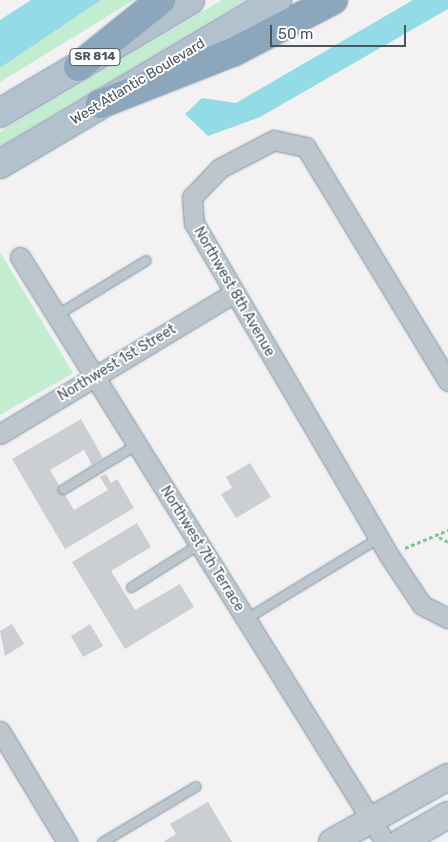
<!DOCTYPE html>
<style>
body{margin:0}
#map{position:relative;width:448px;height:842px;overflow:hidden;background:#f3f1f1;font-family:Rubik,sans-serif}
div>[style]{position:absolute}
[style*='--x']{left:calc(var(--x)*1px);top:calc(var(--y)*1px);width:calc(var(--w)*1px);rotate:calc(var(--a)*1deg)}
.green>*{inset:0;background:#c3edd0}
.water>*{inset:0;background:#93dbe7}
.building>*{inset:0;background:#cbced3}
.path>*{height:3px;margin-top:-1.5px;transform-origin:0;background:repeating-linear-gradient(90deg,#7dc99e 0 4px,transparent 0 6.5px)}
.roads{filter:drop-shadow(0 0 1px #7792a8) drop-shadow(0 0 1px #7792a8)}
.service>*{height:9px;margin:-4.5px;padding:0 4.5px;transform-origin:4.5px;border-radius:4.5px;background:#bdc6cc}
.minor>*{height:19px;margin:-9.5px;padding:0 9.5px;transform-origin:9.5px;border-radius:9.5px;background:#bdc6cc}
.secondary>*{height:26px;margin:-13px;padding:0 13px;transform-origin:13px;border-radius:13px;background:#bec8d1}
.primary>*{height:28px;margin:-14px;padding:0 14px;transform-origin:14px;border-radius:14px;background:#b2c2cd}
.motorway>*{height:28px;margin:-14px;padding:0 14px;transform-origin:14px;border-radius:14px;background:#8ca6bc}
span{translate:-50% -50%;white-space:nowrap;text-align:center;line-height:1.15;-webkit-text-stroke:4px #fff;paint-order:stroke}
.shield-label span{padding:1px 4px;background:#fff;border:1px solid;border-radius:4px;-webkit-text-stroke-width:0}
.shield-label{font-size:12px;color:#4a555d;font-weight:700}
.street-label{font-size:14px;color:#4a555d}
.scale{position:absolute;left:270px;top:25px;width:136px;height:22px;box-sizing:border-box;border:2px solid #4a555d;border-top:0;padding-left:6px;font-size:15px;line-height:18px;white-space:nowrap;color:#4a555d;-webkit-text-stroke:4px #fff;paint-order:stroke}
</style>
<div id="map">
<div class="green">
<div style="clip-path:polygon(101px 0,134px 0,0 82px,0 68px)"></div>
<div style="clip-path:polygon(222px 0,246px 0,0 146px,0 132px)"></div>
<div style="clip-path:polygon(0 252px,73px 373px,0 415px)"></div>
</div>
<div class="water">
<div style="clip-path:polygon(31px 0,101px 0,0 68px,0 20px)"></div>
<div style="clip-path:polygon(413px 0,448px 0,448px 9px,260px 117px,208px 136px,185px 114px,202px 98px,236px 103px)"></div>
</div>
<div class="building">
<div style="clip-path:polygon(81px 419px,103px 458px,92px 465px,84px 450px,50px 470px,74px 510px,108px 490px,100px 477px,106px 474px,111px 483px,117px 479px,134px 508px,65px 549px,12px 459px)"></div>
<div style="clip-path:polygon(250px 463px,271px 497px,236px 518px,221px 494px,232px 488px,226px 477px)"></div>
<div style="clip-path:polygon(137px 523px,151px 547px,111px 571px,135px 610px,180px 584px,194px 607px,125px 649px,72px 562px)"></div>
<div style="clip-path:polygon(12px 624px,24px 644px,5px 656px,0 631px)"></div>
<div style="clip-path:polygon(90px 624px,103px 646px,83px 657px,71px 636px)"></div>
<div style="clip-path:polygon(208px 802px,232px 842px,163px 842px,176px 834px,170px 824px)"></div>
</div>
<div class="path">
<div style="--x:439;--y:537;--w:10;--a:29"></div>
<div style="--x:405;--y:548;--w:47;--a:-22.7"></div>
</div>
<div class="roads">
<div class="service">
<div style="--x:56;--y:315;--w:105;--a:-31.4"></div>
<div style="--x:63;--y:489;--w:87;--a:-31.3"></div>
<div style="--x:131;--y:587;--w:80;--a:-32.3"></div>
<div style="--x:245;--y:619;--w:156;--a:-31.3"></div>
<div style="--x:102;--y:842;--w:109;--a:-30.8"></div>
</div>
<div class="minor">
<div style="--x:20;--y:257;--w:690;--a:58.04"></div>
<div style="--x:448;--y:381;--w:274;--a:-121.3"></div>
<div style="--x:306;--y:147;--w:33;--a:-168"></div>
<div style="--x:274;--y:140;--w:61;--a:152.6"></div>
<div style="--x:220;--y:168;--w:40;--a:134"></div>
<div style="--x:192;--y:197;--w:26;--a:86"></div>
<div style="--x:194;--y:223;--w:384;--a:59.6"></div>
<div style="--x:388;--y:554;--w:61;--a:56.3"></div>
<div style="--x:422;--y:605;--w:29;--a:27"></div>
<div style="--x:0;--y:434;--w:273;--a:-31.1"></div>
<div style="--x:0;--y:731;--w:130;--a:58.9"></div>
</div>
<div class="secondary">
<div style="--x:332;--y:842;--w:133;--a:-29.3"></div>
<div style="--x:401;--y:842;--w:54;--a:-29.9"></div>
</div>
<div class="primary">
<div style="--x:0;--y:113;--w:221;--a:-30.7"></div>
<div style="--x:0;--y:164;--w:322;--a:-30.6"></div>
</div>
<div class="motorway">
<div style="--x:78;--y:67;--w:107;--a:-38.9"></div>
<div style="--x:100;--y:104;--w:143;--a:-21.4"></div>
<div style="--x:233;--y:52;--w:113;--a:-27.5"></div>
</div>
</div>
<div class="shield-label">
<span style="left:95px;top:57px">SR 814</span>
</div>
<div class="street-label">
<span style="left:138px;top:82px;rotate:-31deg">West Atlantic Boulevard</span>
<span style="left:234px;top:292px;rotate:60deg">Northwest 8th Avenue</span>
<span style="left:117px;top:363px;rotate:-31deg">Northwest 1st Street</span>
<span style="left:202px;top:549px;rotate:58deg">Northwest 7th Terrace</span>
</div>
<div class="scale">50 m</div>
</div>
